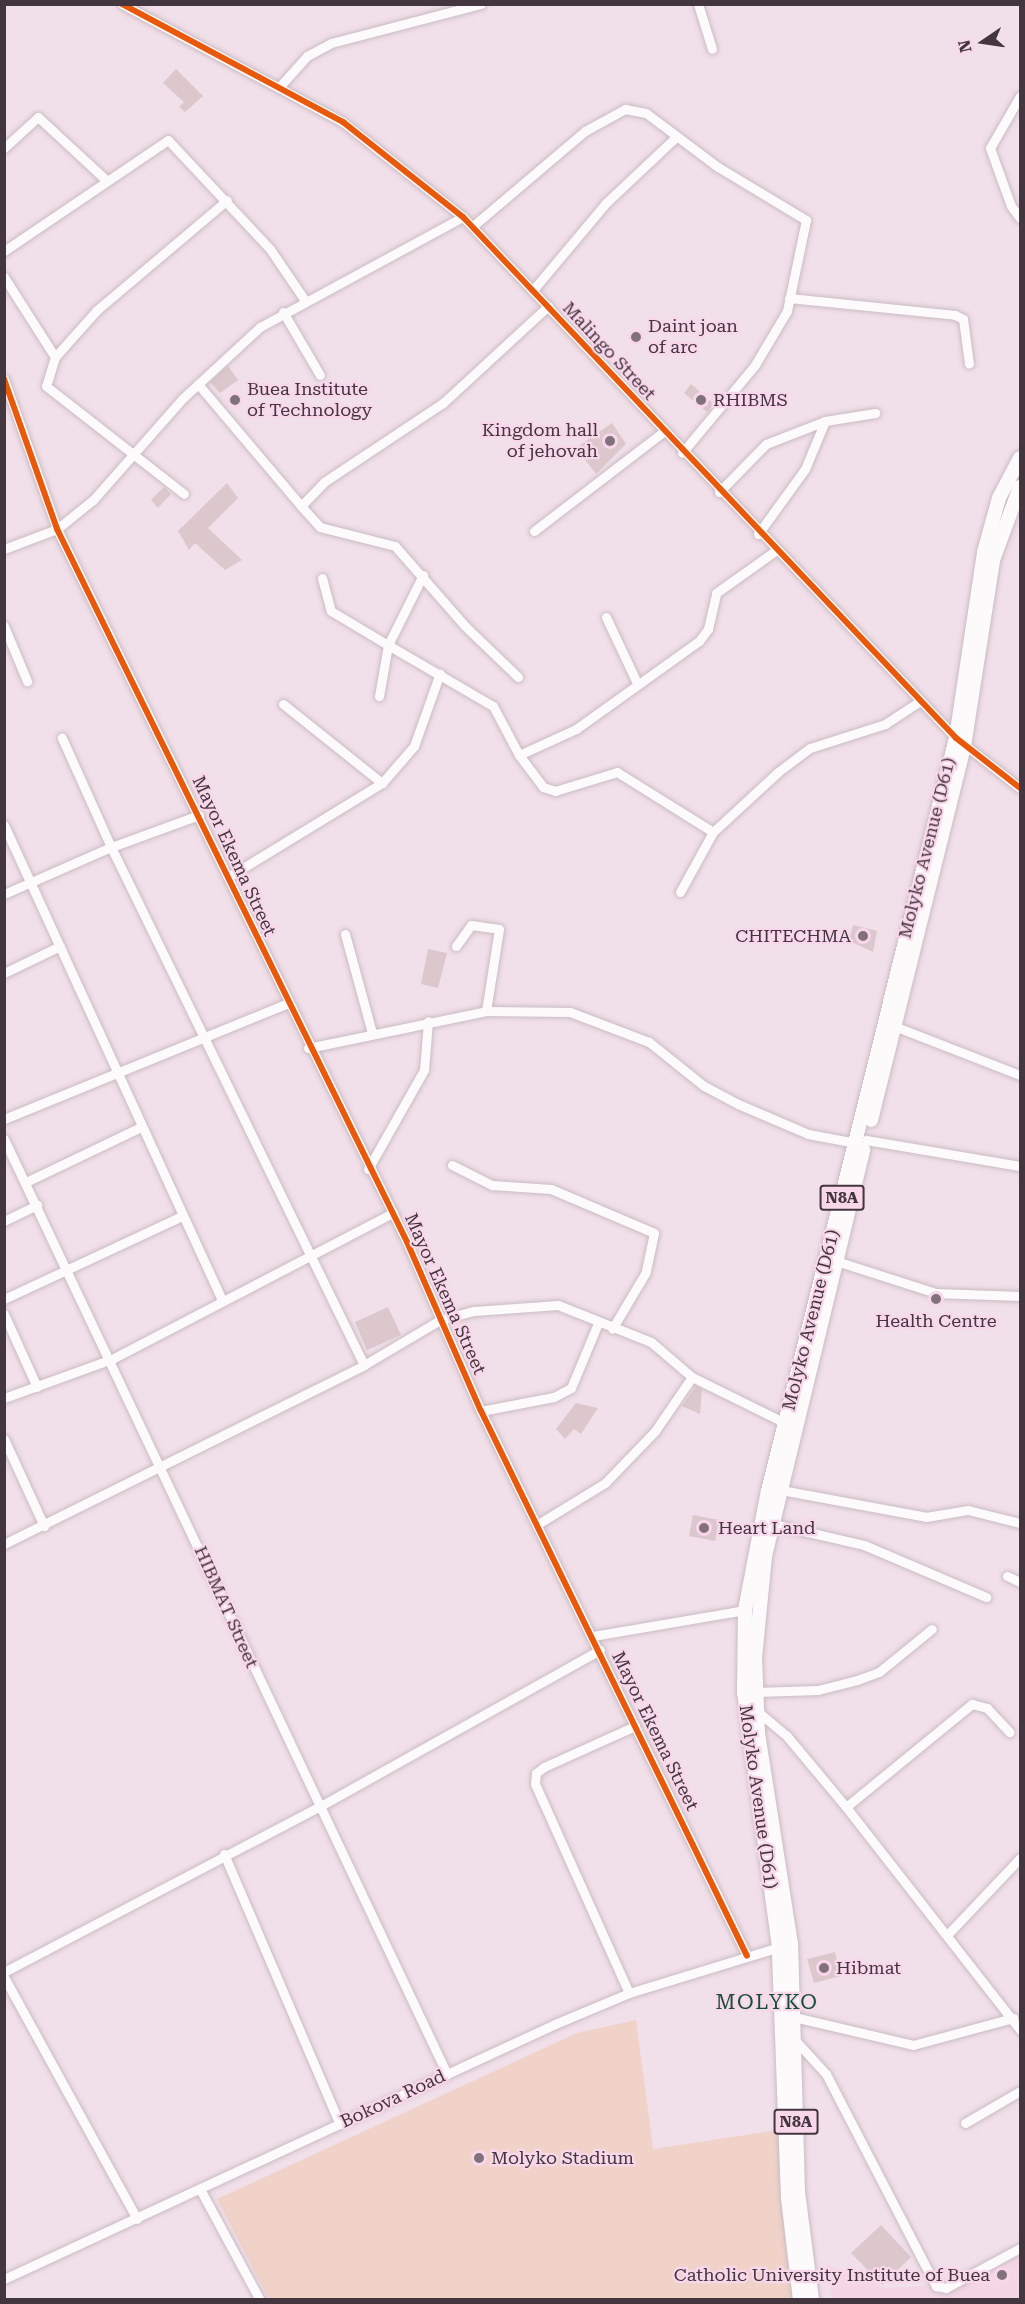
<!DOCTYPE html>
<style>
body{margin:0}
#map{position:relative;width:1025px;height:2304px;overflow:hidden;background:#f1dfe9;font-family:"Roboto Serif",serif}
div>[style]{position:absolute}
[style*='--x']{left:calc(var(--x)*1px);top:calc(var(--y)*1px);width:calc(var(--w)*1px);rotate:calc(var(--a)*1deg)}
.built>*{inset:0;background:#f4d6e6}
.green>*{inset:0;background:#f0d2c9}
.building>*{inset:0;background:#dbc7cc}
.roads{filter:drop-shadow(0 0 2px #cabcc3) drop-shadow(0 0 2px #cabcc3)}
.minor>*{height:9px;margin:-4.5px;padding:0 4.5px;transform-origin:4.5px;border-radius:4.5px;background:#fdfafc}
.highway>*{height:14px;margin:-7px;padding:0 7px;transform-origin:7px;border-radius:7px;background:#fdfafc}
.cycleway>*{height:6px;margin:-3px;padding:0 3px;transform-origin:3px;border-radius:3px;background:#e8590c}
.dots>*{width:16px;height:16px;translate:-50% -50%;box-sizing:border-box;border:3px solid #f9d7ea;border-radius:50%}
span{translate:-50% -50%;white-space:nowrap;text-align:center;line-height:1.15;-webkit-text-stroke:4.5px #f9d7ea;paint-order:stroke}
.shield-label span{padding:2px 4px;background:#f9d7ea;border:2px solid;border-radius:4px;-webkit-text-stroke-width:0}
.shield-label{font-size:16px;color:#43363e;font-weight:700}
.poi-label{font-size:18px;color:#43363e}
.left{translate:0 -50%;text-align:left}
.right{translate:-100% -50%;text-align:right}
.street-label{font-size:18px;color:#43363e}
.quarter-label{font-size:21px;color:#145134;letter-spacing:1.5px}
.frame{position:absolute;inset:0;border:6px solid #43363e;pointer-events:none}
.north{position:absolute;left:953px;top:12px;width:60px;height:60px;-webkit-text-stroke:4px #f9d7ea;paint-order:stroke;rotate:257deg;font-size:16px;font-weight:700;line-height:24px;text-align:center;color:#43363e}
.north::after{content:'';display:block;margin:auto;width:21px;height:27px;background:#43363e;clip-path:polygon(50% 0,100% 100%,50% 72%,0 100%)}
</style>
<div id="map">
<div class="built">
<div style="clip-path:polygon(1020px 2256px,1020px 2299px,832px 2299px,827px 2265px,887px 2288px,931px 2285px,936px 2295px)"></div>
</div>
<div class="green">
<div style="clip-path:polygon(636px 2020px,653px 2149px,779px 2130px,792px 2299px,269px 2299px,217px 2199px,577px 2033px)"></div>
</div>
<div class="building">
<div style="clip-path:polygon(176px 69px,203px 96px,185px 112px,179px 107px,184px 102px,163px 83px)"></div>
<div style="clip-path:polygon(228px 366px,238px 380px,220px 393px,210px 382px)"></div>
<div style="clip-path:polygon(691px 384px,714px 404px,707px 412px,684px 393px)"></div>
<div style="clip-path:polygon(612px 423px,626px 444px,596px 474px,576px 448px)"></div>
<div style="clip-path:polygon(227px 483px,238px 498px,208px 528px,242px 560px,225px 570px,195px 543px,189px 550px,178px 531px)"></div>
<div style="clip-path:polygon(164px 487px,171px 494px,158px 508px,151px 500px)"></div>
<div style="clip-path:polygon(853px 925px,877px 931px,873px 952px,849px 941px)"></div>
<div style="clip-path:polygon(428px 949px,447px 953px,438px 988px,421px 984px)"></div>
<div style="clip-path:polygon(388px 1307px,401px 1335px,367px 1350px,355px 1322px)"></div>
<div style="clip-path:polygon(696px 1386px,702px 1389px,700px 1414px,682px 1406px)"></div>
<div style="clip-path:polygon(576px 1403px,598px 1408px,581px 1434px,574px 1429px,565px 1439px,556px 1429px)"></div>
<div style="clip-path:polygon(693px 1515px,719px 1520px,715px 1541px,689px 1536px)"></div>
<div style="clip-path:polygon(835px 1952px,841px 1976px,814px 1983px,807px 1959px)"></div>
<div style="clip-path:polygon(881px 2225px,911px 2257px,882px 2285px,851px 2253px)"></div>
</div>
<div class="roads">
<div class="minor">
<div style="--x:122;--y:4;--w:251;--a:28.1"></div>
<div style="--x:343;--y:122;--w:153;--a:38.4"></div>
<div style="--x:463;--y:217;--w:717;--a:46.58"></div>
<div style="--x:956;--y:738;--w:81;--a:38"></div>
<div style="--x:698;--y:4;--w:47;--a:72.7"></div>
<div style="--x:281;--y:85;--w:39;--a:-48"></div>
<div style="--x:307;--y:56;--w:27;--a:-28"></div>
<div style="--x:331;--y:43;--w:155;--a:-14.6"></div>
<div style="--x:1020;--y:96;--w:60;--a:120"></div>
<div style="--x:990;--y:148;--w:62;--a:70.1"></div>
<div style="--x:1011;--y:206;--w:15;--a:53"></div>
<div style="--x:4;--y:148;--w:46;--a:-42.4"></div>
<div style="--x:38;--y:117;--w:94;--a:42.8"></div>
<div style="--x:473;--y:226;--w:147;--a:-40.3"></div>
<div style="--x:585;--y:131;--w:46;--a:-28.8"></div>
<div style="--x:625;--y:109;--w:21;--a:11"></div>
<div style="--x:646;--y:113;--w:90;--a:36.9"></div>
<div style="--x:718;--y:167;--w:103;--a:31.1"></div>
<div style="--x:806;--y:220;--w:93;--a:101.8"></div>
<div style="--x:787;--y:311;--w:63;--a:120.7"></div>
<div style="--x:755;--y:365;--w:114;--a:129.7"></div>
<div style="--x:4;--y:251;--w:198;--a:-34.1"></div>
<div style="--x:168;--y:140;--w:149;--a:46.9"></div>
<div style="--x:270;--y:249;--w:60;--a:55.8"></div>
<div style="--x:4;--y:277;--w:95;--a:57.5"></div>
<div style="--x:55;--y:357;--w:30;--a:107"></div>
<div style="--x:46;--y:386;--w:175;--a:38"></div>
<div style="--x:533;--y:290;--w:114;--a:-50"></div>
<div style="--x:606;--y:203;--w:95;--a:-43.3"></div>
<div style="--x:789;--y:298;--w:167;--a:5.8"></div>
<div style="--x:955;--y:315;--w:9;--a:27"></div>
<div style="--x:963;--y:319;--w:45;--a:82.4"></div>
<div style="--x:283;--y:312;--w:73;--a:59.6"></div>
<div style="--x:55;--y:357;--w:63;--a:-48.2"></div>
<div style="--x:97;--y:310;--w:170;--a:-40.2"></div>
<div style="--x:4;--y:379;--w:159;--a:70.5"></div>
<div style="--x:57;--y:529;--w:794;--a:63.85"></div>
<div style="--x:407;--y:1242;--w:184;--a:66.4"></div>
<div style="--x:481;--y:1411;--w:606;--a:63.98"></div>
<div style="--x:198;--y:384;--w:160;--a:49.8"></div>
<div style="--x:719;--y:492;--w:67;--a:-45.6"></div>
<div style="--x:766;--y:444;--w:63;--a:-21.3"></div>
<div style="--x:534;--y:531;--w:163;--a:-37.5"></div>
<div style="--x:758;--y:534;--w:80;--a:-54.1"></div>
<div style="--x:805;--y:469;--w:52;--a:-67.4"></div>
<div style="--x:825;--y:421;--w:51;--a:-9.1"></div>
<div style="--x:4;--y:549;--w:57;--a:-20.7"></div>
<div style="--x:57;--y:529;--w:46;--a:-38.9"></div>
<div style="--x:93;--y:500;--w:135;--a:-48.6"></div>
<div style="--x:182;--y:399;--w:106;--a:-42.7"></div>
<div style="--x:260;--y:327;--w:231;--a:-28.5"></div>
<div style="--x:423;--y:575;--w:78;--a:116.6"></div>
<div style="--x:388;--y:645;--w:121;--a:30.2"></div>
<div style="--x:493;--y:706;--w:55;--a:62"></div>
<div style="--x:519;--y:755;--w:63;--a:-24.5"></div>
<div style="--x:576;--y:729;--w:151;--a:-35.6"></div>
<div style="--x:699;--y:641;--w:15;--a:-53"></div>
<div style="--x:708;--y:629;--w:37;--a:-77"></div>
<div style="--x:716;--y:593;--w:72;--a:-35.4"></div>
<div style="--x:322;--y:578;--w:34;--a:75"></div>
<div style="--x:331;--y:611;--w:66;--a:30.8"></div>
<div style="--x:388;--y:645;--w:52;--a:100"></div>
<div style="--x:606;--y:617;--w:73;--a:64.8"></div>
<div style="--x:4;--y:626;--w:60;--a:67.3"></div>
<div style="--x:518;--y:677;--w:74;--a:-136.1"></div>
<div style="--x:465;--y:626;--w:106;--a:-131.2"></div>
<div style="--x:395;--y:546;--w:77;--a:-165.8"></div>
<div style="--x:320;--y:527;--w:28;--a:-132"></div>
<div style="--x:301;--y:506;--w:33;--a:-46"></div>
<div style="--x:324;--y:482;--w:143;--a:-33.6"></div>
<div style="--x:443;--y:403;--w:143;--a:-42.7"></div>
<div style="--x:283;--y:704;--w:127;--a:38.6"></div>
<div style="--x:382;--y:783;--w:49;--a:-49.1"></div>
<div style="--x:414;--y:746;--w:77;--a:-70.4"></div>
<div style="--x:519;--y:755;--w:40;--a:53"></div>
<div style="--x:543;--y:787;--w:13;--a:18"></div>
<div style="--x:555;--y:791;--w:65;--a:-17"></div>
<div style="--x:617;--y:772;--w:113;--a:32"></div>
<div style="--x:199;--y:815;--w:94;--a:160"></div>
<div style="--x:111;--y:847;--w:576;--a:63.97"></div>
<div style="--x:4;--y:825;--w:523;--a:65.35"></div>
<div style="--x:228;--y:877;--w:180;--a:-31.4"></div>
<div style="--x:680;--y:892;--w:68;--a:-61.2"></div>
<div style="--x:713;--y:832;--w:88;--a:-42.7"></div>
<div style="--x:778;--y:772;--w:40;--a:-37"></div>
<div style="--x:810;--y:748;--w:79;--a:-17.7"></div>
<div style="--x:885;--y:724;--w:42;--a:-33.3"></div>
<div style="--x:4;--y:894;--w:117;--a:-23.7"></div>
<div style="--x:111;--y:847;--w:120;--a:-114.2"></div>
<div style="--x:345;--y:934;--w:103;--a:74.7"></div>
<div style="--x:456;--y:946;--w:26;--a:-54"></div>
<div style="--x:471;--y:925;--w:28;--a:8"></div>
<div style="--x:499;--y:929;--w:83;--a:99"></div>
<div style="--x:4;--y:973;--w:62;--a:-25.7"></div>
<div style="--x:894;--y:1026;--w:135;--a:21.3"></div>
<div style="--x:308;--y:1048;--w:182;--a:-11.7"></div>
<div style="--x:486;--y:1011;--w:84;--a:0.7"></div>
<div style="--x:570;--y:1012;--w:85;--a:20.8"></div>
<div style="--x:649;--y:1042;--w:70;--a:38.7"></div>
<div style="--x:704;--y:1086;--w:38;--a:28"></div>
<div style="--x:738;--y:1104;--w:76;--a:23.2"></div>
<div style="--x:808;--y:1134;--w:49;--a:10.6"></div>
<div style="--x:4;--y:1119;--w:305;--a:-22.2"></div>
<div style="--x:4;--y:1139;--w:1035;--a:64.65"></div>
<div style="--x:866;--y:1140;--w:156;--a:9.6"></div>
<div style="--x:452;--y:1165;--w:45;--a:26.6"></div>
<div style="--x:492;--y:1185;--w:59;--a:3.9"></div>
<div style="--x:551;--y:1189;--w:112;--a:23.1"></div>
<div style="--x:654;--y:1233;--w:40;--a:102"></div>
<div style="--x:646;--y:1272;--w:66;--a:120.8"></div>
<div style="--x:368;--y:1169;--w:114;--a:-60.5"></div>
<div style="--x:424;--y:1070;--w:49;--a:-85.3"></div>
<div style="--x:26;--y:1182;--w:127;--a:-25.6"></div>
<div style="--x:4;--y:1221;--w:37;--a:-26"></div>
<div style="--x:833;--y:1260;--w:108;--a:17.8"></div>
<div style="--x:936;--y:1293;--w:84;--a:2"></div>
<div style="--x:4;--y:1299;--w:196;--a:-25"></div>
<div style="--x:4;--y:1314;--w:80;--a:65.7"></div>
<div style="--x:4;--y:1398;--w:115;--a:-19.9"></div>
<div style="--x:112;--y:1359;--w:317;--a:-27.5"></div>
<div style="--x:481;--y:1411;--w:74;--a:-10.9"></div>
<div style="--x:554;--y:1397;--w:19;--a:-28"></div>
<div style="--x:571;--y:1388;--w:70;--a:-67.4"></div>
<div style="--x:4;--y:1439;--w:96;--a:65.3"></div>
<div style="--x:781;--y:1490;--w:147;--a:10.5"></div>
<div style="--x:926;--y:1517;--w:43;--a:-9.5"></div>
<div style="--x:968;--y:1510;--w:54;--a:14"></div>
<div style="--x:538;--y:1524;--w:79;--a:-31.5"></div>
<div style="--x:605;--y:1483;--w:72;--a:-46.1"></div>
<div style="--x:655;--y:1431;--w:65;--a:-55.6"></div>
<div style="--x:773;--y:1524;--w:93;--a:13"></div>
<div style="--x:864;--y:1545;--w:133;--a:23.1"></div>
<div style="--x:4;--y:1544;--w:402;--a:-26.4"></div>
<div style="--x:364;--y:1365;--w:88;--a:-30.6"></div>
<div style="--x:440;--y:1320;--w:35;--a:-15"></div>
<div style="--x:474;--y:1311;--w:84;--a:-4.1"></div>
<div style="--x:558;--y:1305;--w:100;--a:21.7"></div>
<div style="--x:651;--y:1342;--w:54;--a:40.5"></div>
<div style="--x:692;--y:1377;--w:104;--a:26.3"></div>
<div style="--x:1007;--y:1576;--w:14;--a:25"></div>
<div style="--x:593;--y:1636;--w:154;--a:-9.7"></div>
<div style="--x:756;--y:1692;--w:62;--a:-1.8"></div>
<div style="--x:818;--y:1690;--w:40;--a:-14.4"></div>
<div style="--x:857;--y:1680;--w:23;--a:-20"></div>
<div style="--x:879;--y:1672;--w:68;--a:-39.1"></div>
<div style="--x:757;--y:1711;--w:38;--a:40"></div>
<div style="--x:786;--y:1735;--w:94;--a:50.2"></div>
<div style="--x:846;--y:1807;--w:283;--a:52"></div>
<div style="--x:846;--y:1807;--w:163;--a:-39.3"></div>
<div style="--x:972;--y:1704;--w:16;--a:15"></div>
<div style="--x:987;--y:1708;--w:33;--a:47"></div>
<div style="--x:224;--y:1854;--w:294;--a:66.8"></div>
<div style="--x:947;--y:1935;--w:106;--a:-46.5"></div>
<div style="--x:4;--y:1972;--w:353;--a:-27.7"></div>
<div style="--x:317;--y:1808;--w:324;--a:-29.2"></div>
<div style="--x:4;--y:1977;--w:276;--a:61.2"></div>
<div style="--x:629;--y:1993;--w:229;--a:-114.2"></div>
<div style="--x:535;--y:1784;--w:11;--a:-85"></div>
<div style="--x:536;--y:1773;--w:10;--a:-37"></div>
<div style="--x:544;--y:1767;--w:100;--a:-24.3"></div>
<div style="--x:794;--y:2017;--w:122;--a:13.2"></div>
<div style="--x:913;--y:2045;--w:104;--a:-15.1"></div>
<div style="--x:795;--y:2040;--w:46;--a:47.6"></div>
<div style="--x:826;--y:2074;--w:239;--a:62.6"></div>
<div style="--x:936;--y:2286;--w:10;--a:11"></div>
<div style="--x:946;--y:2288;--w:84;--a:-28.4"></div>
<div style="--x:965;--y:2123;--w:64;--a:-30.2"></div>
<div style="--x:201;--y:2191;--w:124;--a:61.6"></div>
<div style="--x:4;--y:2279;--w:607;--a:-24.83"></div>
<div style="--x:555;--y:2024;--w:80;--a:-22.7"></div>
<div style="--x:629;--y:1993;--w:161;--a:-17"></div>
</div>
<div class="highway">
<div style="--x:871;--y:1120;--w:385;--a:-76"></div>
<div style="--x:964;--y:746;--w:188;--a:-81.1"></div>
<div style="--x:993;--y:560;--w:78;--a:-69.7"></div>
<div style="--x:800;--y:2300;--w:103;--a:-96.7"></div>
<div style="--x:788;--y:2198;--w:251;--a:-92.1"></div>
<div style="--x:779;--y:1947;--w:256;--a:-97.8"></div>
<div style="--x:744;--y:1693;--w:83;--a:-89.3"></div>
<div style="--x:745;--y:1610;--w:121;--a:-79.1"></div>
<div style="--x:768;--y:1491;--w:776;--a:-75.98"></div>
<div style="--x:956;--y:738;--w:188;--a:-81.4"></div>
<div style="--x:984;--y:552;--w:56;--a:-74.5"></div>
<div style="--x:999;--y:498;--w:45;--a:-62.3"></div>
<div style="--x:812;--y:2300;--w:109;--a:-97.4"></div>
<div style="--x:798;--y:2192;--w:248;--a:-91.6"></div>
<div style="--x:791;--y:1944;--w:214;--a:-98.9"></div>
<div style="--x:758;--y:1733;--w:75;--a:-92.3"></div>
<div style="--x:755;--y:1658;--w:102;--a:-84.4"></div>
<div style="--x:765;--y:1556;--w:418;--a:-76.4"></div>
</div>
</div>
<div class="cycleway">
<div style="--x:122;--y:4;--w:251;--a:28.1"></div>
<div style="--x:343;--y:122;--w:153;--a:38.4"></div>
<div style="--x:463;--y:217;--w:717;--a:46.58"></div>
<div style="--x:956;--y:738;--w:81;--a:38"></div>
<div style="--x:4;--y:379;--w:159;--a:70.5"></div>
<div style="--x:57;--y:529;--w:794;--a:63.85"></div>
<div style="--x:407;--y:1242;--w:184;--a:66.4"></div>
<div style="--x:481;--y:1411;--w:606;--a:63.98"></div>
</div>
<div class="dots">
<div style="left:636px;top:337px;background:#80717a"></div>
<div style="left:235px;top:400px;background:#80717a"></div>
<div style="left:701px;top:400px;background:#80717a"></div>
<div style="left:610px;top:441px;background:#80717a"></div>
<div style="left:863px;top:936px;background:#80717a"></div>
<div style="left:936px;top:1299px;background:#80717a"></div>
<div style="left:704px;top:1528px;background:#80717a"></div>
<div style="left:824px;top:1968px;background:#80717a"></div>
<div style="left:479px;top:2158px;background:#80717a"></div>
<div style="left:1002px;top:2275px;background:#80717a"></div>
</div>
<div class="shield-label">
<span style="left:842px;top:1198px">N8A</span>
<span style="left:796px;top:2122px">N8A</span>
</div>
<div class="poi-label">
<span class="left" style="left:648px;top:337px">Daint joan<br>of arc</span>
<span class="left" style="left:247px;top:400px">Buea Institute<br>of Technology</span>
<span class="left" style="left:713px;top:400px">RHIBMS</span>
<span class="right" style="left:598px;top:441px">Kingdom hall<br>of jehovah</span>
<span class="right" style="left:851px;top:936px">CHITECHMA</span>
<span style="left:936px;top:1321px">Health Centre</span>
<span class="left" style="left:718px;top:1528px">Heart Land</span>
<span class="left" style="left:836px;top:1968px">Hibmat</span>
<span class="left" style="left:491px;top:2158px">Molyko Stadium</span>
<span class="right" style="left:990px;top:2275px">Catholic University Institute of Buea</span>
</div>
<div class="street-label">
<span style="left:609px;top:351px;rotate:47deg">Malingo Street</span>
<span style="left:927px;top:848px;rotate:-76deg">Molyko Avenue (D61)</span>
<span style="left:234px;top:856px;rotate:65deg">Mayor Ekema Street</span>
<span style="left:445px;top:1294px;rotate:66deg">Mayor Ekema Street</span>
<span style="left:811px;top:1320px;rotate:-76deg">Molyko Avenue (D61)</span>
<span style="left:226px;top:1607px;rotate:66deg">HIBMAT Street</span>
<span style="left:655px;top:1731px;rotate:64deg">Mayor Ekema Street</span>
<span style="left:758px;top:1797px;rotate:82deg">Molyko Avenue (D61)</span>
<span style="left:393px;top:2099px;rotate:-25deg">Bokova Road</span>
</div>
<div class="quarter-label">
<span style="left:767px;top:2002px">MOLYKO</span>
</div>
<div class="frame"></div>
<div class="north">N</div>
</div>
